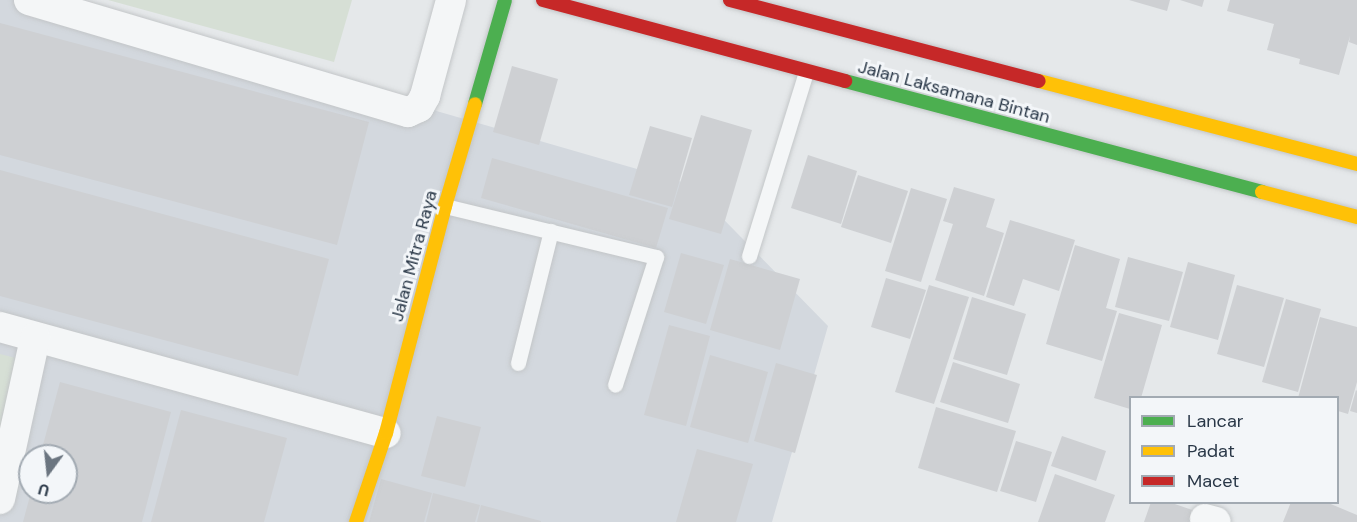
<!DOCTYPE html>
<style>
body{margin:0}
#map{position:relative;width:1357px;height:522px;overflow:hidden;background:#e5e8ea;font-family:"DM Sans",sans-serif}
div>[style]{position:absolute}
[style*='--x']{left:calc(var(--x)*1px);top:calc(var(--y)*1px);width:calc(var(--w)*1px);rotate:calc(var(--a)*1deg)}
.built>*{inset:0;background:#d3d8de}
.green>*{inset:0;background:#d6dfd5}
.building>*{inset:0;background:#ced0d3}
.roads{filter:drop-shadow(0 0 2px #c3c6c8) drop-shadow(0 0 2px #c3c6c8)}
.lane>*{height:15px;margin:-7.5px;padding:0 7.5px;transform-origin:7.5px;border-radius:7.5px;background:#f4f6f7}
.street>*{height:30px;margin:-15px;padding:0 15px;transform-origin:15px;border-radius:15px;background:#f4f6f7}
.fast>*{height:14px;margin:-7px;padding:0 7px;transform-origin:7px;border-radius:7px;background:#4caf50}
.slow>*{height:14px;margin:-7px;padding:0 7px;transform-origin:7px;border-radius:7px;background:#ffc107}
.jam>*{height:14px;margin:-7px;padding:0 7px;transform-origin:7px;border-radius:7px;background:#c62828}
span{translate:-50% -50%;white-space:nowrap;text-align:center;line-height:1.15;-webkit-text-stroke:6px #f3f6f9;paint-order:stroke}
.street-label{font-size:18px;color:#293747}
.legend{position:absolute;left:1129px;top:396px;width:210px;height:108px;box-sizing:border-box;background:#f3f6f9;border:2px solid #a2aab2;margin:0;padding:8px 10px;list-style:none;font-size:18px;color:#293747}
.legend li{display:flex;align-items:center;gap:12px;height:30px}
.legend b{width:30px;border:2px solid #a2aab2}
.north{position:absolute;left:18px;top:444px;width:60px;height:60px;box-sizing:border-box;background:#f3f6f9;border:2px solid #a2aab2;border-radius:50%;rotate:195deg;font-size:16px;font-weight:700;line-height:24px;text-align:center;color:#293747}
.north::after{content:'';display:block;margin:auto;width:21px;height:27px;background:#6b7580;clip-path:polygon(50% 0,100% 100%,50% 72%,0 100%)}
</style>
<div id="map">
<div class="built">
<div style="clip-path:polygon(evenodd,0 0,52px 0,689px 184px,828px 326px,772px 522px,0 522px,0 0,30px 456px,66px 456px,66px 492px,30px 492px,30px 456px)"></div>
</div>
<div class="green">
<div style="clip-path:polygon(108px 0,352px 0,334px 62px)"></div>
<div style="clip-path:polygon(0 354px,28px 361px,0 463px)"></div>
</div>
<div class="building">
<div style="clip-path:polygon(1129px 0,1170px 0,1167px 11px)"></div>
<div style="clip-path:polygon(1180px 0,1204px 0,1202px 7px)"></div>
<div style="clip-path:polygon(1230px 0,1357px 0,1357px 45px,1349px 42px,1350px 36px,1339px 75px,1299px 64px,1300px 59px,1267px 50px,1274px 24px,1227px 11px)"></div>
<div style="clip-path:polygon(0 23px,369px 122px,337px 245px,0 155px)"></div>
<div style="clip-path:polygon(512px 66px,558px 79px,539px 145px,493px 132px)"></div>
<div style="clip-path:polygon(701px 115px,752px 130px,721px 234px,669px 219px)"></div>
<div style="clip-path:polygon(650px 126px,692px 138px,672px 207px,629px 195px)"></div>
<div style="clip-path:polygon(808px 155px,857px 171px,841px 224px,791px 208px)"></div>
<div style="clip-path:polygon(492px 158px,668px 208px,656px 248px,481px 198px)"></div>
<div style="clip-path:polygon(0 170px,329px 259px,298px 376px,0 296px)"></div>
<div style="clip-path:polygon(858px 175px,908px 191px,891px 243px,841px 227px)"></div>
<div style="clip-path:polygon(954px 187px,995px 199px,986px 227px,1004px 233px,984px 296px,935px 280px,953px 224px,943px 221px)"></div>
<div style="clip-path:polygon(911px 188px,947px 199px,921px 282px,885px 271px)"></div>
<div style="clip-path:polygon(1010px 220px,1075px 240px,1059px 291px,1023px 279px,1014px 306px,986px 297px)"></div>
<div style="clip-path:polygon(1075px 245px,1120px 259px,1106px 308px,1117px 311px,1102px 361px,1046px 344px)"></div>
<div style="clip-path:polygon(681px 253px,724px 265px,706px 324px,664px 312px)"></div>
<div style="clip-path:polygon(1128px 257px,1183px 272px,1169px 321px,1115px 307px)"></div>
<div style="clip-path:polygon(730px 259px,800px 279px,780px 350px,710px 330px)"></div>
<div style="clip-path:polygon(1188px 262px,1235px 275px,1218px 340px,1170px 327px)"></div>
<div style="clip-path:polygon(886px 278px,926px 290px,910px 339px,871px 327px)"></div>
<div style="clip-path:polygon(929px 285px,969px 297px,934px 404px,895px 392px)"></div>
<div style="clip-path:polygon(1237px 285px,1284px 298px,1264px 367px,1217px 354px)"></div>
<div style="clip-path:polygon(972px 297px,1026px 314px,1007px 375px,953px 359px)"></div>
<div style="clip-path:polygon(1286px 299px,1321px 309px,1298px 392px,1262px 382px)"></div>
<div style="clip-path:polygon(1119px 313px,1162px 325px,1141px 398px,1130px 398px,1130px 409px,1094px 398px)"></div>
<div style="clip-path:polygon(1320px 317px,1357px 327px,1357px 382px,1348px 414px,1338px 411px,1338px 398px,1298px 398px)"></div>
<div style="clip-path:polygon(669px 325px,710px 336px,686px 426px,644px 415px)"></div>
<div style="clip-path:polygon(710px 355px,768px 372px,748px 443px,690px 427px)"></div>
<div style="clip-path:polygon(953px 362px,1020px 384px,1008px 423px,940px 402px)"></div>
<div style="clip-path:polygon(776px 363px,817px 375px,795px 453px,754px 441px)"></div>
<div style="clip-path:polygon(60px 382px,171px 412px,142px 522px,23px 522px,31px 492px,66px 492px,66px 456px,40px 456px)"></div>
<div style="clip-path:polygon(1356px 390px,1357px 391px,1357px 413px,1350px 411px)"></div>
<div style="clip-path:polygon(936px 407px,1016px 431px,997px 492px,918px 468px)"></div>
<div style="clip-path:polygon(181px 410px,287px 438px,264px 522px,151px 522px)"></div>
<div style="clip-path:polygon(437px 416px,481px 427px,465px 487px,421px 476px)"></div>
<div style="clip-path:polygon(1062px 436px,1106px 451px,1096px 481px,1051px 466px)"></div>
<div style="clip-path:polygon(1016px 441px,1052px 452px,1036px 502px,1000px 491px)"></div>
<div style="clip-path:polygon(697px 449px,753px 464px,736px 522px,676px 522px)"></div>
<div style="clip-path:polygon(1055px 474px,1115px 495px,1105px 522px,1038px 522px)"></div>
<div style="clip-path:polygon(381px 479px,432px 493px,424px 522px,369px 522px)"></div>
<div style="clip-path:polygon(433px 493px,480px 505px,475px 522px,426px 522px)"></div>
<div style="clip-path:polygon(1151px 502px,1169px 502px,1201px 513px,1198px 522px,1144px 522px)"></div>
<div style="clip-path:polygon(1291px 502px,1326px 502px,1357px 515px,1357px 522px,1283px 522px)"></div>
<div style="clip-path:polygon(481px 505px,541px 521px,541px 522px,477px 522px)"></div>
</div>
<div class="roads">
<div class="lane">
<div style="--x:445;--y:206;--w:217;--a:13.6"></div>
<div style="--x:656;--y:257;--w:134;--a:107.8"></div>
<div style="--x:749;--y:256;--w:193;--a:-72.8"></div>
<div style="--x:518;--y:363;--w:136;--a:-76"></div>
</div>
<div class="street">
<div style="--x:29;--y:0;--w:395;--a:16.5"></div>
<div style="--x:408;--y:112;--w:12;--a:-24"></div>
<div style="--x:419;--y:107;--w:13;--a:-61"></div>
<div style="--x:425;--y:96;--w:99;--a:-74.8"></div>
<div style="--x:0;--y:327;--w:400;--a:15.4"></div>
<div style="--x:0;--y:499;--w:165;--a:-77.7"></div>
<div style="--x:1205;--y:519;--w:11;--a:15"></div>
</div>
<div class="fast">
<div style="--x:845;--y:81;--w:432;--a:14.9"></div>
<div style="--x:475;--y:104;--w:108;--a:-73.9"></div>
</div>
<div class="slow">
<div style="--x:1039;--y:81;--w:329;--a:14.6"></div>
<div style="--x:1262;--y:192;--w:98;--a:14.7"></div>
<div style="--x:356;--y:522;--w:94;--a:-71.4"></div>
<div style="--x:386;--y:433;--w:235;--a:-75.4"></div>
<div style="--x:445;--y:206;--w:106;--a:-73.6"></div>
</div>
<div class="jam">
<div style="--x:543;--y:0;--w:313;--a:15"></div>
<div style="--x:730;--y:0;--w:319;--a:14.7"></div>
</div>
</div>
<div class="street-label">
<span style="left:954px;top:92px;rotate:15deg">Jalan Laksamana Bintan</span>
<span style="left:414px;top:256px;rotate:-75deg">Jalan Mitra Raya</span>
</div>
<ul class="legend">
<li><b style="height:8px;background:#4caf50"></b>Lancar</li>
<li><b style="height:8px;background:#ffc107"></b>Padat</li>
<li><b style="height:8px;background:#c62828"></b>Macet</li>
</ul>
<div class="north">U</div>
</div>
